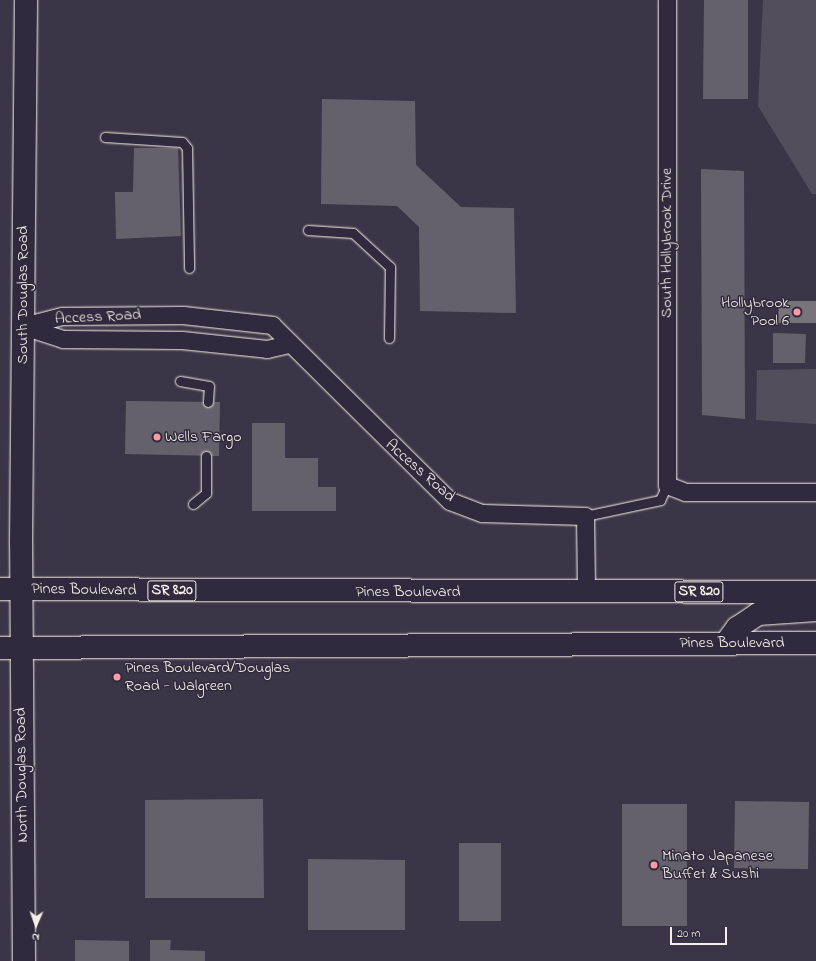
<!DOCTYPE html>
<style>
body{margin:0}
#map{position:relative;width:816px;height:961px;overflow:hidden;background:#3b3647;font-family:"Indie Flower",sans-serif}
div>[style]{position:absolute}
[style*='--x']{left:calc(var(--x)*1px);top:calc(var(--y)*1px);width:calc(var(--w)*1px);rotate:calc(var(--a)*1deg)}
.green>*{inset:0;background:#534e5c}
.water>*{inset:0;background:#78747b}
.building>*{inset:0;background:#65616c}
.roads{filter:drop-shadow(0 0 1px #f4f1e8) drop-shadow(0 0 1px #f4f1e8)}
.service>*{height:9px;margin:-4.5px;padding:0 4.5px;transform-origin:4.5px;border-radius:4.5px;background:#2f2a3d}
.minor>*{height:17px;margin:-8.5px;padding:0 8.5px;transform-origin:8.5px;border-radius:8.5px;background:#2f2a3d}
.secondary>*{height:22px;margin:-11px;padding:0 11px;transform-origin:11px;border-radius:11px;background:#2f2a3d}
.trunk>*{height:22px;margin:-11px;padding:0 11px;transform-origin:11px;border-radius:11px;background:#2f2a3d}
.dots>*{width:11px;height:11px;translate:-50% -50%;box-sizing:border-box;border:2px solid #2f2a3d;border-radius:50%}
span{translate:-50% -50%;white-space:nowrap;text-align:center;line-height:1.15;-webkit-text-stroke:3px #2f2a3d;paint-order:stroke}
.shield-label span{padding:1px 3px;background:#2f2a3d;border:1px solid;border-radius:3px;-webkit-text-stroke-width:0}
.shield-label{font-size:15px;color:#f4f1e8;font-weight:700}
.street-label{font-size:16px;color:#f4f1e8}
.poi-label{font-size:16px;color:#f4f1e8}
.right{translate:-100% -50%;text-align:right}
.left{translate:0 -50%;text-align:left}
.north{position:absolute;left:16px;top:905px;width:40px;height:40px;-webkit-text-stroke:3px #2f2a3d;paint-order:stroke;rotate:182deg;font-size:11px;font-weight:700;line-height:16px;text-align:center;color:#f4f1e8}
.north::after{content:'';display:block;margin:auto;width:14px;height:18px;background:#f4f1e8;clip-path:polygon(50% 0,100% 100%,50% 72%,0 100%)}
.scale{position:absolute;left:670px;top:927px;width:57px;height:18px;box-sizing:border-box;border:2px solid #f4f1e8;border-top:0;padding-left:5px;font-size:12px;line-height:14px;white-space:nowrap;color:#f4f1e8;-webkit-text-stroke:3px #2f2a3d;paint-order:stroke}
</style>
<div id="map">
<div class="green">
<div style="clip-path:polygon(763px 0,816px 0,816px 194px,812px 194px,758px 106px)"></div>
<div style="clip-path:polygon(816px 369px,816px 424px,756px 420px,757px 370px)"></div>
</div>
<div class="water">
<div style="clip-path:polygon(779px 301px,816px 301px,816px 323px,778px 323px)"></div>
</div>
<div class="building">
<div style="clip-path:polygon(704px 0,748px 0,748px 99px,703px 99px)"></div>
<div style="clip-path:polygon(322px 99px,415px 101px,416px 165px,461px 207px,514px 208px,516px 313px,420px 311px,419px 227px,397px 206px,321px 204px)"></div>
<div style="clip-path:polygon(134px 148px,178px 148px,181px 236px,116px 239px,115px 192px,133px 192px)"></div>
<div style="clip-path:polygon(701px 169px,744px 171px,745px 419px,702px 415px)"></div>
<div style="clip-path:polygon(773px 333px,806px 334px,805px 363px,773px 363px)"></div>
<div style="clip-path:polygon(126px 401px,220px 402px,219px 456px,125px 454px)"></div>
<div style="clip-path:polygon(252px 423px,285px 423px,285px 458px,318px 458px,318px 487px,336px 487px,336px 511px,252px 511px)"></div>
<div style="clip-path:polygon(263px 799px,264px 898px,145px 898px,145px 800px)"></div>
<div style="clip-path:polygon(735px 801px,809px 802px,808px 869px,734px 868px)"></div>
<div style="clip-path:polygon(622px 804px,687px 804px,687px 926px,622px 926px)"></div>
<div style="clip-path:polygon(459px 843px,501px 843px,501px 921px,459px 921px)"></div>
<div style="clip-path:polygon(308px 859px,405px 860px,405px 930px,308px 930px)"></div>
<div style="clip-path:polygon(75px 940px,129px 941px,129px 961px,75px 961px)"></div>
<div style="clip-path:polygon(150px 940px,171px 940px,170px 950px,205px 951px,205px 961px,150px 961px)"></div>
</div>
<div class="roads">
<div class="service">
<div style="--x:105;--y:137;--w:77;--a:3.7"></div>
<div style="--x:182;--y:142;--w:8;--a:50"></div>
<div style="--x:187;--y:148;--w:120;--a:89"></div>
<div style="--x:308;--y:230;--w:45;--a:3.8"></div>
<div style="--x:353;--y:233;--w:50;--a:42.6"></div>
<div style="--x:390;--y:267;--w:71;--a:90.8"></div>
<div style="--x:180;--y:381;--w:29;--a:10"></div>
<div style="--x:209;--y:386;--w:16;--a:94"></div>
<div style="--x:193;--y:504;--w:17;--a:-40"></div>
<div style="--x:206;--y:493;--w:37;--a:-90"></div>
<div style="--x:585;--y:516;--w:77;--a:-12"></div>
<div style="--x:660;--y:500;--w:17;--a:-65"></div>
</div>
<div class="minor">
<div style="--x:667;--y:0;--w:485;--a:90"></div>
<div style="--x:667;--y:485;--w:19;--a:21"></div>
<div style="--x:685;--y:492;--w:131;--a:0"></div>
<div style="--x:23;--y:326;--w:40;--a:-14.4"></div>
<div style="--x:62;--y:316;--w:121;--a:-0.5"></div>
<div style="--x:183;--y:315;--w:90;--a:6.4"></div>
<div style="--x:272;--y:325;--w:250;--a:44.7"></div>
<div style="--x:450;--y:501;--w:34;--a:21"></div>
<div style="--x:482;--y:513;--w:103;--a:1.7"></div>
<div style="--x:585;--y:516;--w:76;--a:89.2"></div>
<div style="--x:23;--y:326;--w:42;--a:18"></div>
<div style="--x:63;--y:339;--w:119;--a:0.5"></div>
<div style="--x:182;--y:340;--w:85;--a:6"></div>
<div style="--x:267;--y:349;--w:23;--a:-13"></div>
</div>
<div class="secondary">
<div style="--x:24;--y:961;--w:418;--a:-90.4"></div>
<div style="--x:21;--y:543;--w:543;--a:-89.47"></div>
</div>
<div class="trunk">
<div style="--x:0;--y:589;--w:816;--a:0.21"></div>
<div style="--x:726;--y:643;--w:19;--a:-54"></div>
<div style="--x:737;--y:628;--w:25;--a:-34"></div>
<div style="--x:758;--y:614;--w:58;--a:-3.9"></div>
<div style="--x:0;--y:648;--w:816;--a:-0.35"></div>
</div>
</div>
<div class="dots">
<div style="left:797px;top:312px;background:#ff9aa2"></div>
<div style="left:157px;top:437px;background:#ff9aa2"></div>
<div style="left:117px;top:677px;background:#ff9aa2"></div>
<div style="left:654px;top:865px;background:#ff9aa2"></div>
</div>
<div class="shield-label">
<span style="left:172px;top:591px">SR 820</span>
<span style="left:699px;top:592px">SR 820</span>
</div>
<div class="street-label">
<span style="left:667px;top:243px;rotate:-90deg">South Hollybrook Drive</span>
<span style="left:23px;top:295px;rotate:-90deg">South Douglas Road</span>
<span style="left:98px;top:317px;rotate:-3deg">Access Road</span>
<span style="left:420px;top:471px;rotate:41deg">Access Road</span>
<span style="left:84px;top:590px;rotate:1deg">Pines Boulevard</span>
<span style="left:408px;top:592px">Pines Boulevard</span>
<span style="left:732px;top:643px">Pines Boulevard</span>
<span style="left:22px;top:775px;rotate:-91deg">North Douglas Road</span>
</div>
<div class="poi-label">
<span class="right" style="left:789px;top:312px">Hollybrook<br>Pool 6</span>
<span class="left" style="left:165px;top:437px">Wells Fargo</span>
<span class="left" style="left:125px;top:677px">Pines Boulevard/Douglas<br>Road - Walgreen</span>
<span class="left" style="left:662px;top:865px">Minato Japanese<br>Buffet &amp; Sushi</span>
</div>
<div class="north">N</div>
<div class="scale">20 m</div>
</div>
